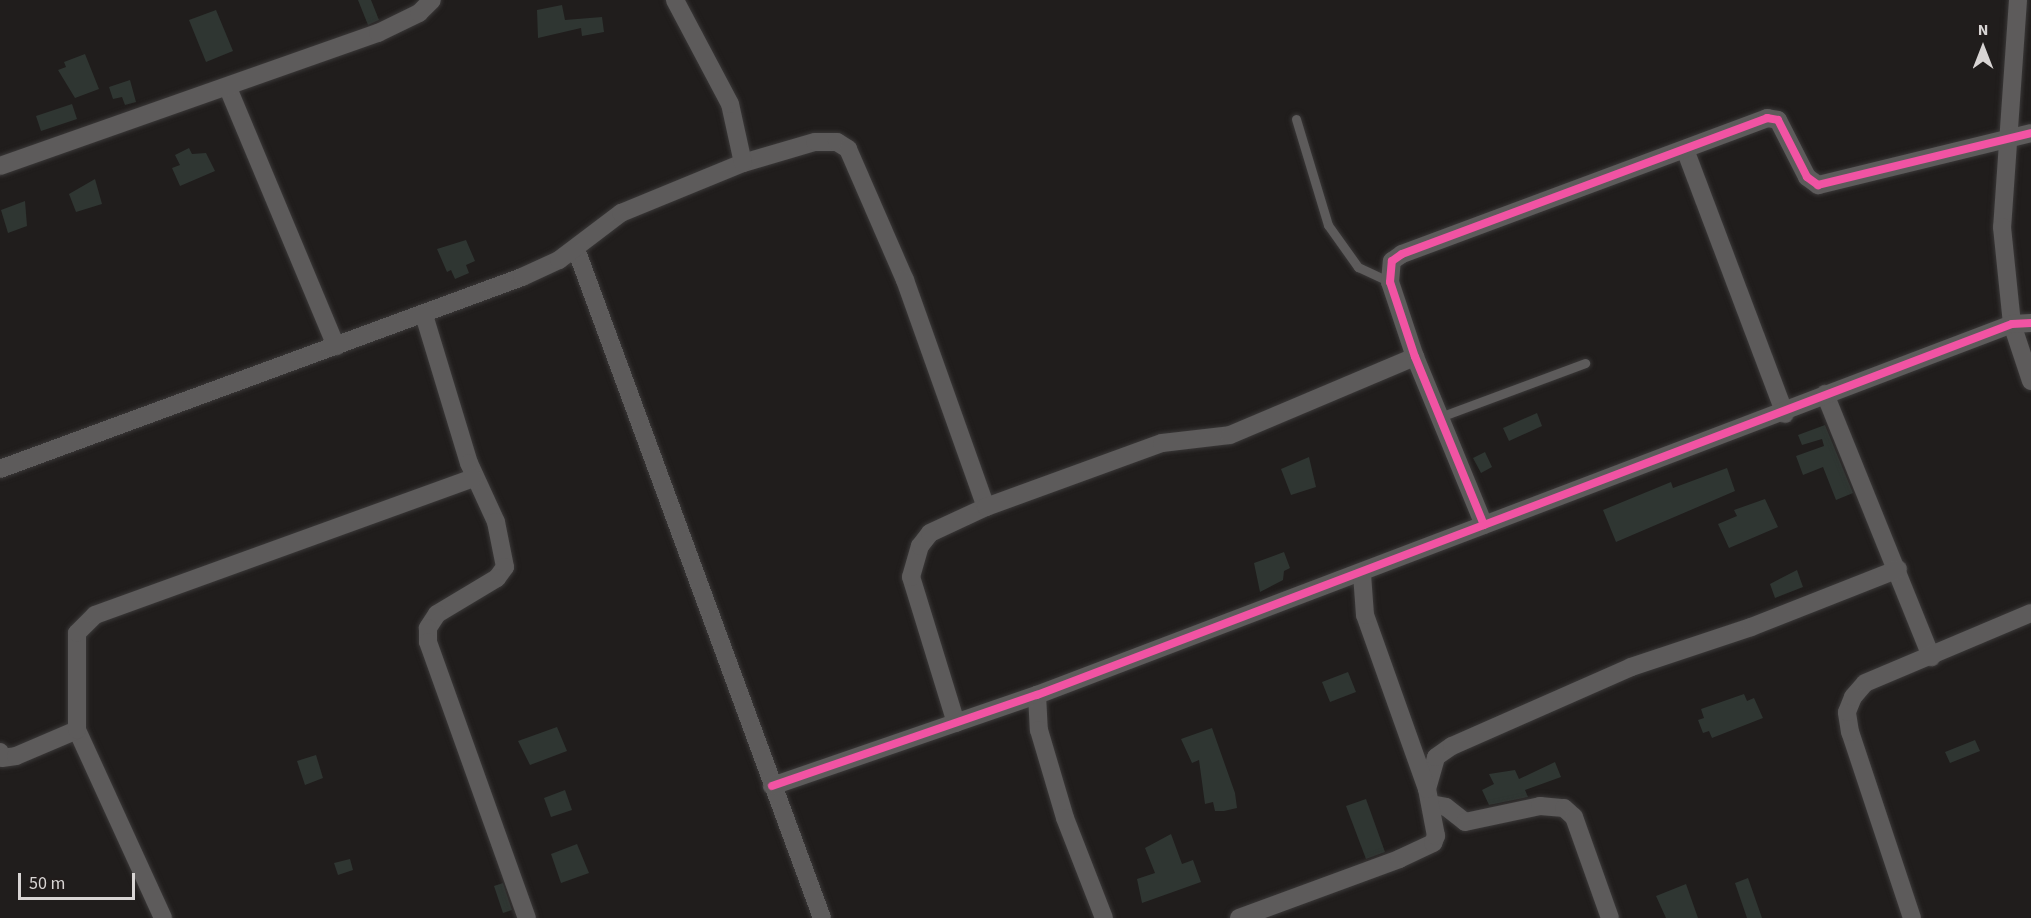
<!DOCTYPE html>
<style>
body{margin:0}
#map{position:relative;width:2031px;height:918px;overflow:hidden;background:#201d1c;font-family:"Source Sans 3",sans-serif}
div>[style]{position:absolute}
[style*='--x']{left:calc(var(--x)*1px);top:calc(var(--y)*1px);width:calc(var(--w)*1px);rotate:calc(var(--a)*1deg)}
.building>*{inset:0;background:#2f3632}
.roads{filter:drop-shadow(0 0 2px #3a3838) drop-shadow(0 0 2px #3a3838)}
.lane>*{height:9px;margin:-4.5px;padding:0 4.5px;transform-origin:4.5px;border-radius:4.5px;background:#5d5b5b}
.street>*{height:18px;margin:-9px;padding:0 9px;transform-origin:9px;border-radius:9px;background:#5d5b5b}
.cycleway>*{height:8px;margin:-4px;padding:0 4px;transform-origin:4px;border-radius:4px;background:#f153a3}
span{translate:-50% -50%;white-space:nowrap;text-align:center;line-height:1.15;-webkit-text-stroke:4.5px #211c1b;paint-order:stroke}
.north{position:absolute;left:1953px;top:18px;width:60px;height:60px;-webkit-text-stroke:4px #211c1b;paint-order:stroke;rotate:0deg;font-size:16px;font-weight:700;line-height:24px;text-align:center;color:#d8d5d4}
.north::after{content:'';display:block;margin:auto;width:21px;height:27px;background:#d8d5d4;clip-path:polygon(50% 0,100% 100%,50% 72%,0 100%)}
.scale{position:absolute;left:18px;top:873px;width:117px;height:27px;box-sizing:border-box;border:3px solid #d8d5d4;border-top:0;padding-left:8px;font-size:18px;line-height:21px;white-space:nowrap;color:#d8d5d4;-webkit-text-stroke:4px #211c1b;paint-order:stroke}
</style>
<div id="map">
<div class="building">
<div style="clip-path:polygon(358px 0,371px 0,379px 20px,368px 25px)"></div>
<div style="clip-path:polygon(562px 5px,565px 20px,602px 17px,604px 32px,582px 36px,581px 28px,538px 38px,537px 10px)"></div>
<div style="clip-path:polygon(216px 10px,233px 51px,206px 62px,189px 20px)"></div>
<div style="clip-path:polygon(85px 54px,99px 89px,75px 98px,58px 70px,66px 67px,64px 62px)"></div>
<div style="clip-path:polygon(130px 80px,136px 102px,125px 105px,122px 97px,113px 99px,109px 87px)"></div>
<div style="clip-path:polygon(72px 104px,77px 119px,41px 131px,36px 116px)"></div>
<div style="clip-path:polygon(189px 148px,192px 154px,206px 153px,215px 171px,180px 186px,172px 168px,180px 165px,175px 155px)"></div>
<div style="clip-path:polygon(95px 179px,102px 204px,76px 212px,69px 194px)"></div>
<div style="clip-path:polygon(25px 201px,27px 226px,8px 233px,1px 210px)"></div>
<div style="clip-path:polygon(466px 240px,475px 261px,466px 265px,469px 273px,455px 279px,451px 270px,447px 272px,437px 249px)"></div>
<div style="clip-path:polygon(1537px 413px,1542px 426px,1509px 441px,1503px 428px)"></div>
<div style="clip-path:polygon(1825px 425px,1853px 493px,1836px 500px,1823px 467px,1803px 475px,1796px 456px,1824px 446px,1822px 439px,1802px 445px,1798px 435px)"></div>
<div style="clip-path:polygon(1485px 452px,1492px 467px,1481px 473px,1473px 458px)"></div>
<div style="clip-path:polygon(1309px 457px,1316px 487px,1291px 495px,1281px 469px)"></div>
<div style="clip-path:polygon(1727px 468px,1735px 491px,1616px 542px,1603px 510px,1671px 482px,1673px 488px)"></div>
<div style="clip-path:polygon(1765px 499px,1778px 527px,1729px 548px,1718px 524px,1737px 516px,1734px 510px)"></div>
<div style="clip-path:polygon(1284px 552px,1290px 568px,1284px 571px,1283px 580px,1260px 592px,1254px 563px)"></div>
<div style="clip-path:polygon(1797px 570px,1803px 587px,1775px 598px,1770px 584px)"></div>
<div style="clip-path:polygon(1348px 672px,1356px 692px,1330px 702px,1322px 682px)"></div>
<div style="clip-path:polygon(1744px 694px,1747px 701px,1754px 698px,1763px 718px,1712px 738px,1709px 731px,1703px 733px,1698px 720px,1704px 718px,1701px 709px)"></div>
<div style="clip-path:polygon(557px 727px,567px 751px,530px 765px,518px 741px)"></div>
<div style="clip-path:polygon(1212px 728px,1235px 793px,1237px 808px,1224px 811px,1215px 811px,1213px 802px,1205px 804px,1199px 760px,1192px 763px,1181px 739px)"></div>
<div style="clip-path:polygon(1975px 740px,1980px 751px,1950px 763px,1945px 752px)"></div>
<div style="clip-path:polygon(316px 755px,323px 778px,305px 785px,297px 761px)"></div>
<div style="clip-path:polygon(1555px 762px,1561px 777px,1525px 790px,1528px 797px,1489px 805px,1482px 790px,1494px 784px,1489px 774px,1515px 770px,1519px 779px)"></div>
<div style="clip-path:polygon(565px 790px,572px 810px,551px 817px,544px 798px)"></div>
<div style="clip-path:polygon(1366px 799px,1385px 852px,1366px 859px,1346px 806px)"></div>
<div style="clip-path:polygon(1171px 834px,1182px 864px,1193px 860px,1201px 882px,1142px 903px,1137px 879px,1155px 873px,1145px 848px)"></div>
<div style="clip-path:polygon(577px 844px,589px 873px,561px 883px,551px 854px)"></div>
<div style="clip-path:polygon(350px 859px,353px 870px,338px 875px,334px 863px)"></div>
<div style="clip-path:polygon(1748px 878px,1762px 918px,1747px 918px,1735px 883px)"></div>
<div style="clip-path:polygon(503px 883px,512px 910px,503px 913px,494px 886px)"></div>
<div style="clip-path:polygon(1686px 884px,1698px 918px,1666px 918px,1656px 896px)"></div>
</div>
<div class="roads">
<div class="lane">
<div style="--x:1296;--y:119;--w:111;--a:73.2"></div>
<div style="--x:1328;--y:225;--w:52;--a:54.5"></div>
<div style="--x:1358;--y:267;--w:35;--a:25"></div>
<div style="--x:1440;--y:417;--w:155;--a:-20.4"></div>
</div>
<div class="street">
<div style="--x:2018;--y:0;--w:228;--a:94"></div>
<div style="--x:2002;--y:227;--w:98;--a:84.1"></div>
<div style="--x:2012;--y:324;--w:60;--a:71.6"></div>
<div style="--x:228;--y:88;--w:280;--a:67.3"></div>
<div style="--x:1686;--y:152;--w:280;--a:69.3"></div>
<div style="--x:743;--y:163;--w:75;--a:-16.3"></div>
<div style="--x:815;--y:142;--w:22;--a:0"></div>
<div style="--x:837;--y:142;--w:13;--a:32"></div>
<div style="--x:848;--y:149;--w:143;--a:66.5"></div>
<div style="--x:905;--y:280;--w:241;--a:70.4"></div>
<div style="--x:0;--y:166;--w:401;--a:-19.4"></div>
<div style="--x:378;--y:33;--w:46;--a:-26"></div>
<div style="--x:419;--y:13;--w:18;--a:-45"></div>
<div style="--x:576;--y:249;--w:713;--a:69.81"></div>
<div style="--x:424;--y:315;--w:155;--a:73.1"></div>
<div style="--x:469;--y:463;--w:65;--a:65.4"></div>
<div style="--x:496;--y:522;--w:46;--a:78.7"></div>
<div style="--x:505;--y:567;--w:14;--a:126"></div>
<div style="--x:497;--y:578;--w:70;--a:149"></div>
<div style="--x:437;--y:614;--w:17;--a:123"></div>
<div style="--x:428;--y:628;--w:14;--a:90"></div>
<div style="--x:428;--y:642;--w:293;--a:70.3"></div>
<div style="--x:1825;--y:394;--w:284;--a:68"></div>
<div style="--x:0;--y:469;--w:556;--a:-20.19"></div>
<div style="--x:522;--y:277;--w:41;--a:-24.7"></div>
<div style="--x:559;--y:260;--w:78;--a:-37.2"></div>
<div style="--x:621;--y:213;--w:132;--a:-22.3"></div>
<div style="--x:743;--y:163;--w:60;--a:-102.4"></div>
<div style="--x:730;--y:104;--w:118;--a:-117.9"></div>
<div style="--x:1484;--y:525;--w:182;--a:-112.3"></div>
<div style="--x:1415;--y:357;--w:79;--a:-108.4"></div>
<div style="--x:1390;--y:282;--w:21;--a:-85"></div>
<div style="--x:1392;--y:261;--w:12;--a:-35"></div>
<div style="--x:1402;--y:254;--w:390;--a:-20.4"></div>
<div style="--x:1767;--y:118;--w:11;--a:10"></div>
<div style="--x:1778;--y:120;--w:64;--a:63"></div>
<div style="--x:1807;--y:177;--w:14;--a:36"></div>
<div style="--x:1818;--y:185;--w:219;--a:-13.7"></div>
<div style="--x:1037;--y:695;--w:35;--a:87"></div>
<div style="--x:1039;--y:730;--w:92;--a:73.5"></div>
<div style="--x:1065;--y:818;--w:107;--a:68.7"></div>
<div style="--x:956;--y:723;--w:153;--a:-107.1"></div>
<div style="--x:911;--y:577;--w:32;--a:-74"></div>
<div style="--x:920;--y:546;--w:16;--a:-52"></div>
<div style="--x:930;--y:533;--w:62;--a:-24.9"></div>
<div style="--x:986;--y:507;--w:187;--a:-20"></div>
<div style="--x:1162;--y:443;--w:68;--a:-6.7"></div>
<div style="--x:1230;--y:435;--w:201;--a:-22.9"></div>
<div style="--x:77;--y:730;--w:207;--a:65.4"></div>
<div style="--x:0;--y:752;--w:6;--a:72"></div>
<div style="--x:2;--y:758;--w:14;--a:-8"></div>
<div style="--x:16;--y:756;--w:66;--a:-23.1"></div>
<div style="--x:77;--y:730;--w:97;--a:-90"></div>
<div style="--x:77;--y:633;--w:25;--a:-45"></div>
<div style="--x:95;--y:615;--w:403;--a:-19.9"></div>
<div style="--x:772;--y:786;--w:280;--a:-19"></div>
<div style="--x:1037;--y:695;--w:1043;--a:-20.83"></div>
<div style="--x:2012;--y:324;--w:19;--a:-3"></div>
<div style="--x:1427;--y:789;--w:33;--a:-74"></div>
<div style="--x:1436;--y:757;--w:19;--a:-35"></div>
<div style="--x:1452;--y:746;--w:196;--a:-23.8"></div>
<div style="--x:1631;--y:667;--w:126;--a:-18.4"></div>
<div style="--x:1751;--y:627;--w:158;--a:-21.5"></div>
<div style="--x:1431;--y:804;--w:15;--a:11"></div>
<div style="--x:1446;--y:807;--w:24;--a:38"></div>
<div style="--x:1465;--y:822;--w:77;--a:-12"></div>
<div style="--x:1540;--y:806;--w:24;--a:5"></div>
<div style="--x:1564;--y:808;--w:13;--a:42"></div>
<div style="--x:1574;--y:817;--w:107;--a:70.4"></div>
<div style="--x:1239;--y:918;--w:171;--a:-20.2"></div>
<div style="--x:1399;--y:859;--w:38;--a:-25"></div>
<div style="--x:1433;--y:843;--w:8;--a:-67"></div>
<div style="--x:1436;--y:836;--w:48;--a:-100.8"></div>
<div style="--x:1427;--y:789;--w:185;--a:-109.6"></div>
<div style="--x:1365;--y:615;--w:41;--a:-94.2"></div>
<div style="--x:1912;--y:918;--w:196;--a:-108.4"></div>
<div style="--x:1850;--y:732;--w:20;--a:-99"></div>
<div style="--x:1847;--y:712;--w:16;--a:-68"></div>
<div style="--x:1853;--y:697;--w:18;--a:-49"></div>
<div style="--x:1865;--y:683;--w:180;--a:-22.9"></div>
</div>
</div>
<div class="cycleway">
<div style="--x:1484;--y:525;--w:182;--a:-112.3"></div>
<div style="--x:1415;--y:357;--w:79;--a:-108.4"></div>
<div style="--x:1390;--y:282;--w:21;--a:-85"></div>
<div style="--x:1392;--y:261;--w:12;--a:-35"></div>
<div style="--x:1402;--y:254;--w:390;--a:-20.4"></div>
<div style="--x:1767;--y:118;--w:11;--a:10"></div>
<div style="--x:1778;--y:120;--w:64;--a:63"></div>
<div style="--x:1807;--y:177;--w:14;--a:36"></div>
<div style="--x:1818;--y:185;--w:219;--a:-13.7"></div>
<div style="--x:772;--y:786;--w:280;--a:-19"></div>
<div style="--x:1037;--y:695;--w:1043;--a:-20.83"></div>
<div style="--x:2012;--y:324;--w:19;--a:-3"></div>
</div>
<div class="north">N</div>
<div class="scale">50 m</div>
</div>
